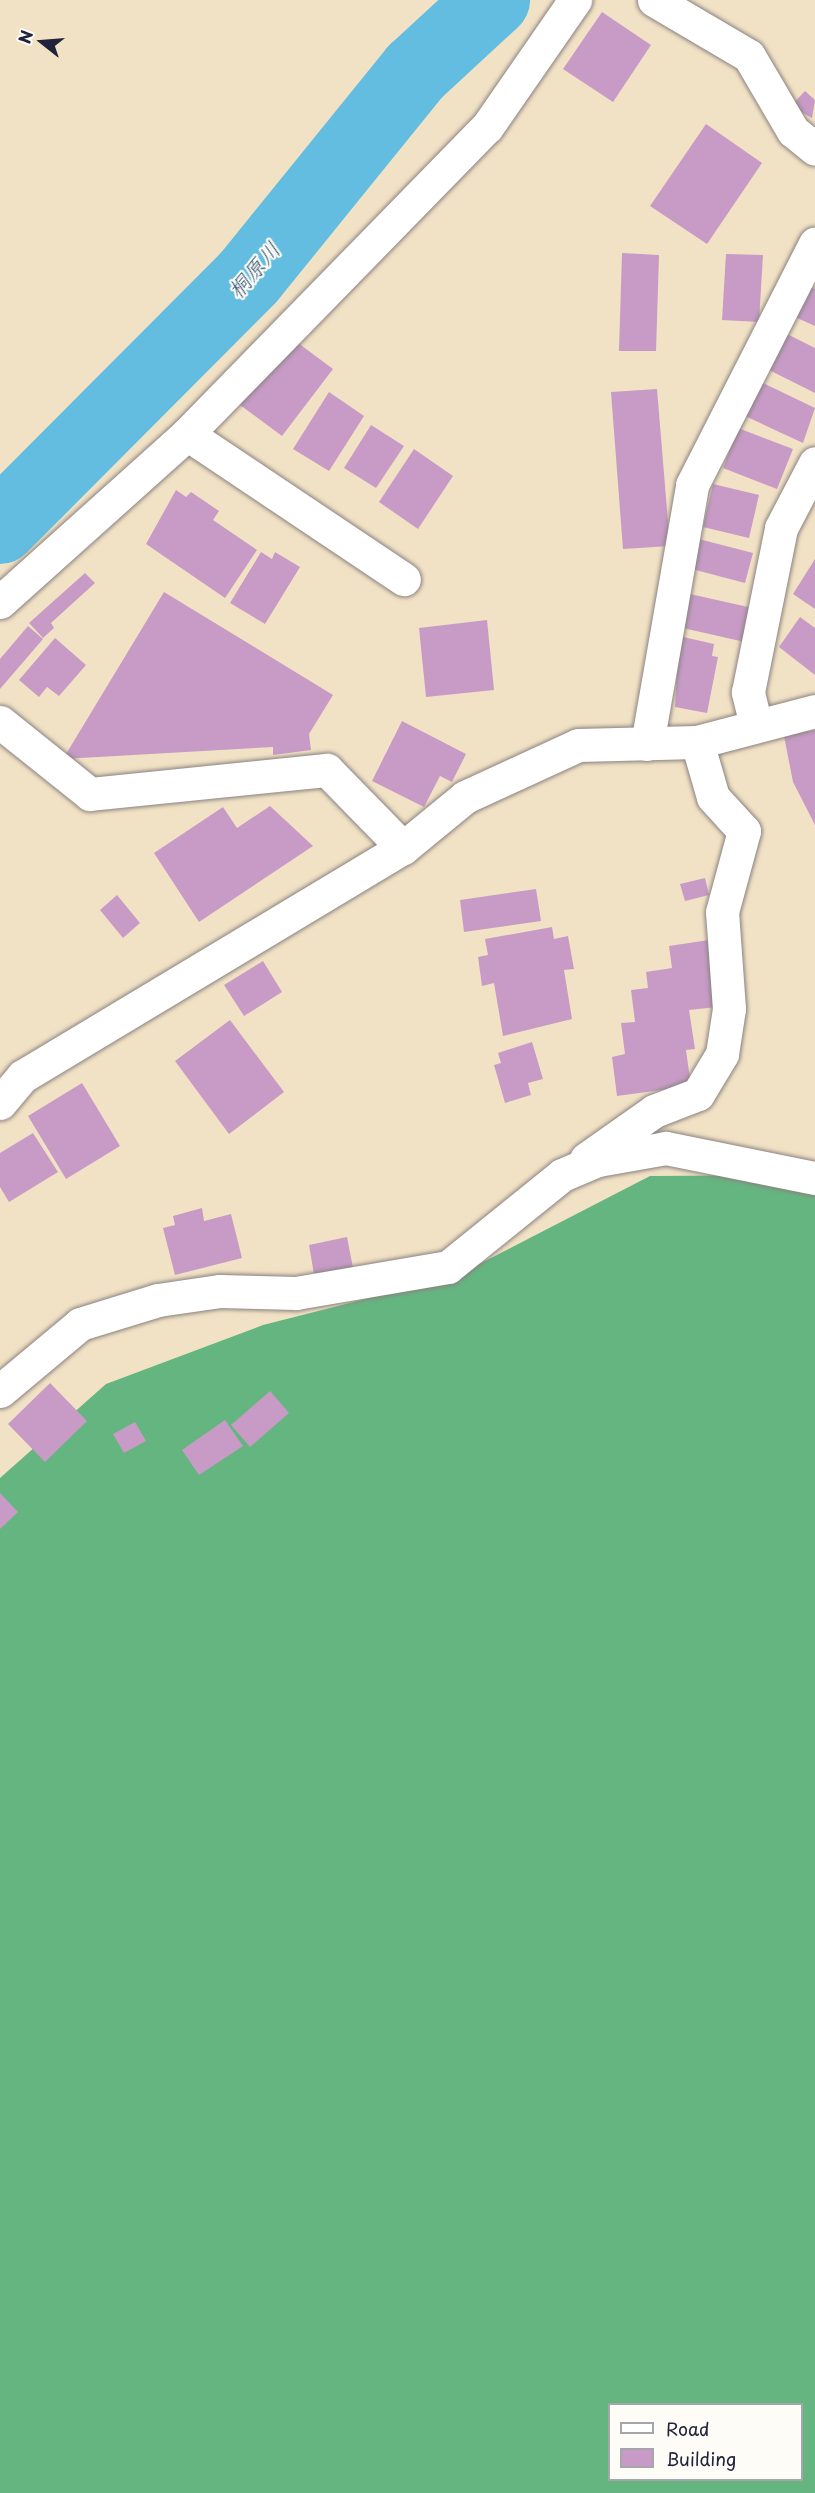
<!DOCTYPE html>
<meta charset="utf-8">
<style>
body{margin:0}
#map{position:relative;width:815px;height:2493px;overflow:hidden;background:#f2e2c5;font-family:"Playpen Sans","Klee One",sans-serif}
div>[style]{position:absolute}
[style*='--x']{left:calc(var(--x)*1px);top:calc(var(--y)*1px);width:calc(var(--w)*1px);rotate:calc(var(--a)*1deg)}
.forest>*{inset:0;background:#65b580}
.river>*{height:74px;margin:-37px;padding:0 37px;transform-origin:37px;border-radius:37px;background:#62bde0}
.building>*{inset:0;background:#c79bc6}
.roads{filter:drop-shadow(0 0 2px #8a8280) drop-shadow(0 0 2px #8a8280)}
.minor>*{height:33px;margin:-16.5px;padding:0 16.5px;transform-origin:16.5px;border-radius:16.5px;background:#fff}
span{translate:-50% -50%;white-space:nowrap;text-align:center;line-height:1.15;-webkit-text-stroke:4.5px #fdfcf7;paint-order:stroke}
.water-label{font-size:22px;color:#385875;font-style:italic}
.legend{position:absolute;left:608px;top:2403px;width:195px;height:78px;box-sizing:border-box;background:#fdfcf7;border:2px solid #a5a5ac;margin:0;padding:8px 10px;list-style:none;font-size:18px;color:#22223b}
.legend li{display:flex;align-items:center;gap:12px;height:30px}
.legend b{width:30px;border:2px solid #a5a5ac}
.north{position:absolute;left:12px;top:12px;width:60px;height:60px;-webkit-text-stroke:4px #fdfcf7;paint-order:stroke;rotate:287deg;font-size:16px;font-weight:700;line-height:24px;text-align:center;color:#22223b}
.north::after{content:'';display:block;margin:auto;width:21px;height:27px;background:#22223b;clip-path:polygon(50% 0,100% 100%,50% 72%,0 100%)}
</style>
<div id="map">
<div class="forest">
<div style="clip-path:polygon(evenodd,815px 1175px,815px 2493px,0 2493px,0 1478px,106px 1384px,263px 1325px,456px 1276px,650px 1176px,815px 1175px,610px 2404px,802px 2404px,802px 2480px,610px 2480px,610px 2404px)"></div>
</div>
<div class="river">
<div style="--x:0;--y:527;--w:353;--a:-45.1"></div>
<div style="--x:249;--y:277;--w:265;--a:-51"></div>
<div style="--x:416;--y:71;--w:105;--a:-42.7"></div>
</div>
<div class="building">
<div style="clip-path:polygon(602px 12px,651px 45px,613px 102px,563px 69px)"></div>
<div style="clip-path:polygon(805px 91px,815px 100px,812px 118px,791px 106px)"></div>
<div style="clip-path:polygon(706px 124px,762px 163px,707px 244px,650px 206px)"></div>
<div style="clip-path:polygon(622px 253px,659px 255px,656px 351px,619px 351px)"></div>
<div style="clip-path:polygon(726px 254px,763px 255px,759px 322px,722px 320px)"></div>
<div style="clip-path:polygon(809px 286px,815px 289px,815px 326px,795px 317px)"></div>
<div style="clip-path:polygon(787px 334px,815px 348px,815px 393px,769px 370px)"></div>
<div style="clip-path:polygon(290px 337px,333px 369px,282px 436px,240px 405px)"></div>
<div style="clip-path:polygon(761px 382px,815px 408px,803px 443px,745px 416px)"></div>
<div style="clip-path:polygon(657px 389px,670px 546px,623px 549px,611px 392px)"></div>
<div style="clip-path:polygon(329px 392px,364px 416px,329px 471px,293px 449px)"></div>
<div style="clip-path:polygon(371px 425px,404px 446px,376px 488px,344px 468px)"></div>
<div style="clip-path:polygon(738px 428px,793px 449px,777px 489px,723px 468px)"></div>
<div style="clip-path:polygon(414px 449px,453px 476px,418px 529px,379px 502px)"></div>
<div style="clip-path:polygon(713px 484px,759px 495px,749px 538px,703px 527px)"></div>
<div style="clip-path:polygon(176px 490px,186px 497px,191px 492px,219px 511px,213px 520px,257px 550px,225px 598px,146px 544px)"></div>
<div style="clip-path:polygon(695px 538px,753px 553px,745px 583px,688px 568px)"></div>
<div style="clip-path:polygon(261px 552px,272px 559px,275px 552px,300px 567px,265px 624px,230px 603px)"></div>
<div style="clip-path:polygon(815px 559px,815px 609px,793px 594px)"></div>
<div style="clip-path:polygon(85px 573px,95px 583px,51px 623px,54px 628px,43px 638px,29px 623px)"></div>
<div style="clip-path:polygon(164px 592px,333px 695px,309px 734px,311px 750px,273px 755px,273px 747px,63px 759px)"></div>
<div style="clip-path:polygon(690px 594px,757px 609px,749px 643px,683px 628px)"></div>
<div style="clip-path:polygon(800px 617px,815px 628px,815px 675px,779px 647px)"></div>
<div style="clip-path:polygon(487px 620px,494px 690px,426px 697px,419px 628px)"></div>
<div style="clip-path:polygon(28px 626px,43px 639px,0 689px,0 659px)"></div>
<div style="clip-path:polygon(679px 636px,714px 644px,712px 656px,718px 657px,707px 713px,675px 707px)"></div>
<div style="clip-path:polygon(55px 638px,86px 665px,59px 696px,47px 687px,39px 697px,19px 680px)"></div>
<div style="clip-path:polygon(402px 721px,466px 754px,452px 782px,440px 776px,424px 807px,372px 781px)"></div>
<div style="clip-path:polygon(815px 730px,815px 825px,793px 782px,784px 736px)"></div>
<div style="clip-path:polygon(270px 806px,313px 846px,199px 922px,154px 853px,223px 807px,237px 828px)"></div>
<div style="clip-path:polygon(705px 878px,709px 895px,685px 901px,680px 884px)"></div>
<div style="clip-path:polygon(536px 889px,541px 921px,464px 932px,460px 900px)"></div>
<div style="clip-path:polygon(117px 895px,140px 923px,123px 938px,100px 910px)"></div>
<div style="clip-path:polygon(552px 927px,554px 939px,568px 936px,574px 969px,564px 970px,572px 1019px,503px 1036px,494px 983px,482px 986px,478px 957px,488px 955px,485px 939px)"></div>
<div style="clip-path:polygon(709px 940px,717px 1007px,689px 1010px,695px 1049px,686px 1050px,691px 1086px,617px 1096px,612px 1057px,625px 1054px,621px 1023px,635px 1022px,631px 990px,648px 988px,646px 972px,672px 968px,669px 946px)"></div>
<div style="clip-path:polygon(263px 961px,282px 992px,244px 1016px,224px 985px)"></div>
<div style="clip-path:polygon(230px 1020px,284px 1092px,229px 1134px,175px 1061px)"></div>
<div style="clip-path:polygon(532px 1042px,543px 1079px,528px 1083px,531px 1095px,505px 1103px,494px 1065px,501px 1063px,498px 1053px)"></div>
<div style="clip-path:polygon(82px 1083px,120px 1146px,66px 1179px,28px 1116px)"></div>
<div style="clip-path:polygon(33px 1133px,58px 1172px,9px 1202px,0 1187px,0 1153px)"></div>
<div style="clip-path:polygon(202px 1208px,204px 1221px,231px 1214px,242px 1258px,175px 1275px,163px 1228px,175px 1225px,173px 1216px)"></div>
<div style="clip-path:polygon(347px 1237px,354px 1273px,315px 1280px,309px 1245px)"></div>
<div style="clip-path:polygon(50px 1383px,87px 1421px,45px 1462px,8px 1424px)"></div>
<div style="clip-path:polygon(270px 1391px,289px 1413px,250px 1447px,231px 1425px)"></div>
<div style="clip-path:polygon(225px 1420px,243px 1446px,199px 1475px,182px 1450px)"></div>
<div style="clip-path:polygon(135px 1422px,146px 1441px,124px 1453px,113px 1434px)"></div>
<div style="clip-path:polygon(0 1493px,18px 1512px,0 1529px)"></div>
</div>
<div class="roads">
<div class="minor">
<div style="--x:654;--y:0;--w:110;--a:30.5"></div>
<div style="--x:749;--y:56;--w:87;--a:59.6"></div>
<div style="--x:793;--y:131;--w:28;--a:39"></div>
<div style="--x:187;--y:434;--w:261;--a:33.8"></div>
<div style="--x:0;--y:602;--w:251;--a:-41.9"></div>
<div style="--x:187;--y:434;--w:429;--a:-45.7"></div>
<div style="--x:487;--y:127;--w:155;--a:-55.3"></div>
<div style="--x:0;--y:722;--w:115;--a:38.7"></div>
<div style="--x:90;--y:794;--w:238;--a:-5.8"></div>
<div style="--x:327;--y:770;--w:109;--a:45.7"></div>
<div style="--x:756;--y:725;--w:34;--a:-104"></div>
<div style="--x:748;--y:692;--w:167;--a:-78.6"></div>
<div style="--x:781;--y:528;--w:73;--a:-62.4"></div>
<div style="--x:647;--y:744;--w:263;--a:-80.1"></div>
<div style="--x:692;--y:485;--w:271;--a:-63"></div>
<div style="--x:0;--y:1103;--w:35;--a:-50"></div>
<div style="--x:23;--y:1076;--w:443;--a:-31"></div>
<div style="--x:403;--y:848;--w:80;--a:-39.4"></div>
<div style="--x:465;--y:797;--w:124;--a:-24.7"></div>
<div style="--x:578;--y:745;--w:119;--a:-1.4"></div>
<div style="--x:697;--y:742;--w:122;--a:-14.7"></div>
<div style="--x:586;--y:1159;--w:83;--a:-35.2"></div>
<div style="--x:654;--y:1111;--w:47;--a:-21.1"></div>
<div style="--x:698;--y:1094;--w:47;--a:-59"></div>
<div style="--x:722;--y:1054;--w:46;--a:-81.2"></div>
<div style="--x:729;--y:1009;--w:97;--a:-94.1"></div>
<div style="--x:722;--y:912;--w:84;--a:-74.8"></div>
<div style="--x:744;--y:831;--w:46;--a:-132.4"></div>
<div style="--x:713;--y:797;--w:57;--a:-106.2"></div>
<div style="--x:0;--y:1391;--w:104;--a:-39.9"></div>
<div style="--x:80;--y:1324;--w:82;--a:-17.1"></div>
<div style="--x:158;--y:1300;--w:63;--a:-8.3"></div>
<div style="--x:220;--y:1291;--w:76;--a:1.5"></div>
<div style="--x:296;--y:1293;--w:154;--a:-9.7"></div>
<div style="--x:448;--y:1267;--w:146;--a:-38.9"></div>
<div style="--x:562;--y:1175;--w:39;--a:-23"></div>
<div style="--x:598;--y:1160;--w:69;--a:-10"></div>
<div style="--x:666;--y:1148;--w:152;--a:11.4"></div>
</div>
</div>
<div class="water-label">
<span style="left:253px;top:269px;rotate:-49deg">桐原川</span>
</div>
<ul class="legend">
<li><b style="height:8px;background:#fff"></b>Road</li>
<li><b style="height:16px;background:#c79bc6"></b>Building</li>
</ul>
<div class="north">N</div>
</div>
